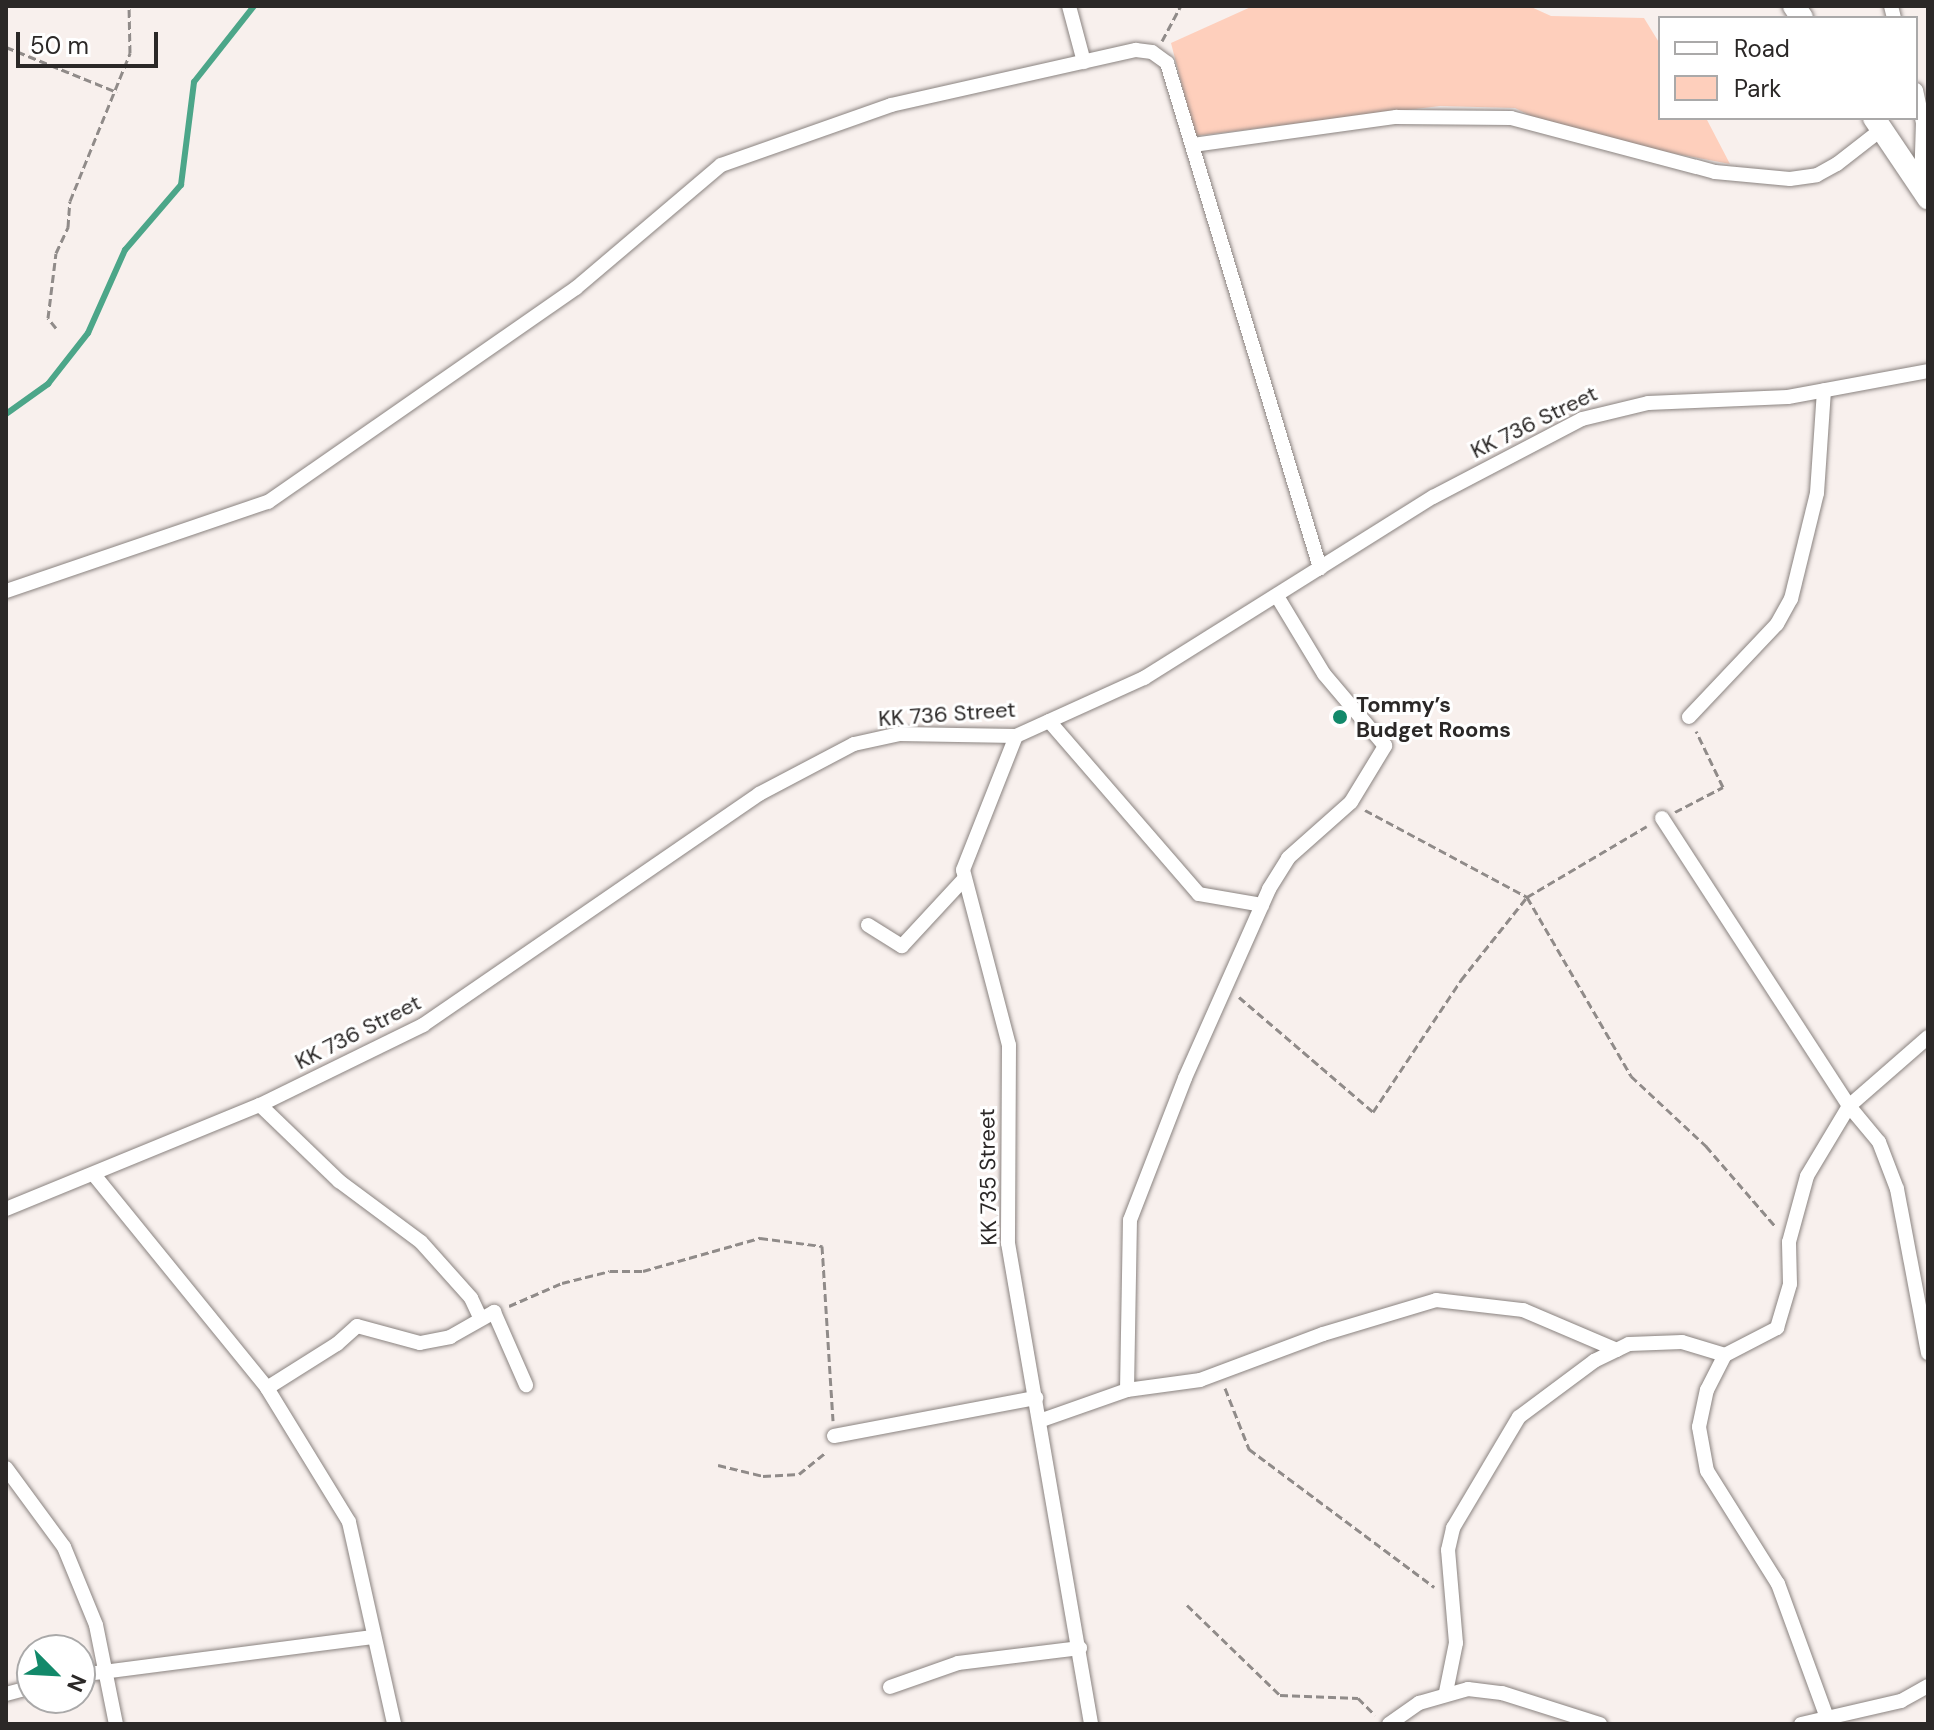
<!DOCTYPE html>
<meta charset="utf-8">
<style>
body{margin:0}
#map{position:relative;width:1934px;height:1730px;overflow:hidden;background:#f8f0ed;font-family:"DM Sans",sans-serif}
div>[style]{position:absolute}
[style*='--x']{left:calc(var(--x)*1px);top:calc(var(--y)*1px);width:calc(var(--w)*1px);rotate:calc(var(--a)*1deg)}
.green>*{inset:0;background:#fecfbc}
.stream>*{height:6px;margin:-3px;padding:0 3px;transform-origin:3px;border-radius:3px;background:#4ca689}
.path>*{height:3px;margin-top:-1.5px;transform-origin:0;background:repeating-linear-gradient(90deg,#908b89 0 8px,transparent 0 12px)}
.roads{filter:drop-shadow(0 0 2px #8a8380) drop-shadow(0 0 2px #8a8380)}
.street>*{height:14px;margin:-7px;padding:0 7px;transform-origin:7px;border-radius:7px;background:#fff}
.secondary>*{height:22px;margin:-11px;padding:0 11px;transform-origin:11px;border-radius:11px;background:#fff}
.dots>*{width:22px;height:22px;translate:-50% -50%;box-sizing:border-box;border:4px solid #fff;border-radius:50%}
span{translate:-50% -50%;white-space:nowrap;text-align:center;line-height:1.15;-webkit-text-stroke:6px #fff;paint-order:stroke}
.street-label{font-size:22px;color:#2b2827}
.poi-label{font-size:22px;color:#2b2827;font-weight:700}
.left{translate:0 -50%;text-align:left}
.frame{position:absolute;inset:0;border:8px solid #2b2827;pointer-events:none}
.legend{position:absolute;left:1658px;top:16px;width:260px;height:104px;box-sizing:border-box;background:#fff;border:2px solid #aaa9a9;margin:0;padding:10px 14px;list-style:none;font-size:24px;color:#2b2827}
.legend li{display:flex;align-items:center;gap:16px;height:40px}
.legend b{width:40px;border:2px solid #aaa9a9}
.north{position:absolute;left:16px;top:1634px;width:80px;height:80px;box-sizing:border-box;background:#fff;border:2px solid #aaa9a9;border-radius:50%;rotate:114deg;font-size:22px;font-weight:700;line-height:32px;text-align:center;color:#2b2827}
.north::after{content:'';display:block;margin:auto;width:28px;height:36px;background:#12896a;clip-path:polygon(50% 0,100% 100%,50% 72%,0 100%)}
.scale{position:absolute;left:16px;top:32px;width:142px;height:36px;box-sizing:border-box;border:4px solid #2b2827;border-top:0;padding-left:10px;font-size:24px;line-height:28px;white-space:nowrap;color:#2b2827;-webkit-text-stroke:6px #fff;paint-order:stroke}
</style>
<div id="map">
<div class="green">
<div style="clip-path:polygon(1253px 6px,1529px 6px,1551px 16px,1644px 18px,1660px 44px,1660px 118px,1706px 118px,1730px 164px,1566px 133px,1515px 108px,1440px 106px,1195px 136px,1171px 43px)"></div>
</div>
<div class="stream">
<div style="--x:6;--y:414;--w:52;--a:-35.5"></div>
<div style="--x:48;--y:384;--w:65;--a:-51.9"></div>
<div style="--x:88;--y:333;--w:91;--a:-66"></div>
<div style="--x:125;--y:250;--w:86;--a:-49.3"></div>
<div style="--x:181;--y:185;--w:104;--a:-82.8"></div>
<div style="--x:194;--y:82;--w:97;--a:-51.7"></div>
</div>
<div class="path">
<div style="--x:1162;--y:41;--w:40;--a:-62"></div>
<div style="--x:6;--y:47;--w:120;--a:22.1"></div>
<div style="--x:56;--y:328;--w:13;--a:-129"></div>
<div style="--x:48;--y:318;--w:65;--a:-83"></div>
<div style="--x:56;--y:253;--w:29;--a:-65"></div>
<div style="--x:68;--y:227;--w:26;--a:-86"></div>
<div style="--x:70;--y:201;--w:160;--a:-67.9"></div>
<div style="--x:130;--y:53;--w:47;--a:-91.2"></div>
<div style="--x:1365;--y:810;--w:184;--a:28.2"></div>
<div style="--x:1527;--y:897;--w:207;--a:59.8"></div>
<div style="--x:1631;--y:1076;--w:103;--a:43"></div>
<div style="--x:1706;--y:1146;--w:107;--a:49.2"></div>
<div style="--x:1675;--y:812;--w:54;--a:-27.5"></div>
<div style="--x:1723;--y:787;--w:62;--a:-115.7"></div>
<div style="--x:1239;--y:997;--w:177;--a:40.6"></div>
<div style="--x:1373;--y:1112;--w:159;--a:-56.3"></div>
<div style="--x:1461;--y:980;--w:106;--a:-51.5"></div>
<div style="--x:1527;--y:897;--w:139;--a:-30.6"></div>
<div style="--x:509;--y:1306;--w:58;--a:-23.5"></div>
<div style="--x:562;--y:1283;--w:49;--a:-14"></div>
<div style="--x:610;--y:1271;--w:33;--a:0"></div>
<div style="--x:643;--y:1271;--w:122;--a:-15.8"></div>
<div style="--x:760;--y:1238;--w:63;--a:7.4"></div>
<div style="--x:822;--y:1246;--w:175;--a:86.4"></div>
<div style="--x:1225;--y:1388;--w:66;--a:68.5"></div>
<div style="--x:1249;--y:1449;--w:231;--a:36.7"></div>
<div style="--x:718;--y:1465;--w:46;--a:13.7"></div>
<div style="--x:763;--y:1476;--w:36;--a:-3"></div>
<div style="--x:799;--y:1474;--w:36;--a:-39"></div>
<div style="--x:1187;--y:1605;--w:129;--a:44.1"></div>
<div style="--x:1280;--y:1695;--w:78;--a:2.2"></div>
<div style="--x:1358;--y:1698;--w:24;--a:45"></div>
</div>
<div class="roads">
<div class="street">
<div style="--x:1069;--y:6;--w:58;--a:75"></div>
<div style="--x:1891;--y:6;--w:12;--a:76"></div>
<div style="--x:1916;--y:90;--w:33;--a:78"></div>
<div style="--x:1923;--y:122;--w:62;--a:91.8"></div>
<div style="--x:1193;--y:145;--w:205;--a:-7.9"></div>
<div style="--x:1396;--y:117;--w:115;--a:0.5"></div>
<div style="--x:1511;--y:118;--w:211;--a:14.8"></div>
<div style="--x:1715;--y:172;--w:75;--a:5.3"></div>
<div style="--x:1790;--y:179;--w:27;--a:-8"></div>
<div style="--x:1817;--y:175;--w:23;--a:-29"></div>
<div style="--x:1837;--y:164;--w:57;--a:-37.9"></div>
<div style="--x:6;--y:591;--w:277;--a:-18.8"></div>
<div style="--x:268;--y:502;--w:375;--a:-34.8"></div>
<div style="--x:576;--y:288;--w:190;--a:-40.3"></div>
<div style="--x:721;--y:165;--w:180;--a:-19.4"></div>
<div style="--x:891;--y:105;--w:251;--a:-12.7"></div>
<div style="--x:1136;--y:50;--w:16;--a:7"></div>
<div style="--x:1152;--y:52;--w:19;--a:36"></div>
<div style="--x:1167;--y:63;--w:528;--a:73.14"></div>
<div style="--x:1689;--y:717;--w:128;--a:-46.6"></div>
<div style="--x:1777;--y:624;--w:29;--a:-61"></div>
<div style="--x:1791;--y:599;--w:109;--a:-76.2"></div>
<div style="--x:1817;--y:493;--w:103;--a:-86.1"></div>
<div style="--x:1049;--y:721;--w:229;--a:49.1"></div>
<div style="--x:1199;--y:894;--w:64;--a:9.9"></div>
<div style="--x:1016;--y:736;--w:144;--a:111.6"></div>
<div style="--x:963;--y:870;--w:181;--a:75.3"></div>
<div style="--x:1009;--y:1045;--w:198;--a:90.3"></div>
<div style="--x:1008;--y:1243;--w:488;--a:80.2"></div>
<div style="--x:1662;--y:818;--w:343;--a:57"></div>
<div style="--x:1849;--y:1106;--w:47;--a:50.2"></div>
<div style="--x:1879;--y:1142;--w:50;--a:69"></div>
<div style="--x:1897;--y:1189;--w:167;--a:79.3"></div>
<div style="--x:868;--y:925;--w:40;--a:32"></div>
<div style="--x:902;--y:946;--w:91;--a:-47.2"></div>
<div style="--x:260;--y:1105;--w:110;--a:43.9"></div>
<div style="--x:339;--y:1181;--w:102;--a:36.6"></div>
<div style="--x:421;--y:1242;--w:75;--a:48.2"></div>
<div style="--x:471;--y:1298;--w:21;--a:65"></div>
<div style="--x:95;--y:1176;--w:273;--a:50.9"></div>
<div style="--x:267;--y:1388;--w:157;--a:58.5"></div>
<div style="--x:349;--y:1522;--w:207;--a:77.4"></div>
<div style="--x:6;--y:1209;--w:274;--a:-22.3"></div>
<div style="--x:260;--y:1105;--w:182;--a:-26.1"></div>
<div style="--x:423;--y:1025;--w:408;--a:-34.5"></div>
<div style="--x:759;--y:794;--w:107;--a:-27.8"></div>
<div style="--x:854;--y:744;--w:46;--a:-12.5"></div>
<div style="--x:899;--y:734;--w:117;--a:1"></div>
<div style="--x:1016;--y:736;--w:141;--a:-24.4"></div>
<div style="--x:1144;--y:678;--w:341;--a:-32.1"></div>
<div style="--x:1433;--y:497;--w:168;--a:-27.6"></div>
<div style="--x:1582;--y:419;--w:68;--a:-13.6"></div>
<div style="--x:1648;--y:403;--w:140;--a:-2.5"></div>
<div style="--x:1788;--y:397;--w:142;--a:-10.5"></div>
<div style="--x:267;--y:1388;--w:83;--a:-32.2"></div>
<div style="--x:337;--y:1344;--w:27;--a:-42"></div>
<div style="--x:357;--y:1326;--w:65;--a:15.1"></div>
<div style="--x:420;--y:1343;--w:31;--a:-11"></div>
<div style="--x:450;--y:1337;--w:51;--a:-29.6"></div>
<div style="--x:494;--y:1312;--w:80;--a:66.3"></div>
<div style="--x:1127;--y:1390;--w:170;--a:-89"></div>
<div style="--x:1130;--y:1220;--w:152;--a:-68.8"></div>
<div style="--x:1185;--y:1078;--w:207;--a:-66"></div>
<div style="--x:1269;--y:889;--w:36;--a:-58"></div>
<div style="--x:1288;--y:858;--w:84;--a:-41.6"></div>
<div style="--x:1351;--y:802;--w:66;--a:-58.7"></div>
<div style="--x:1385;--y:746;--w:94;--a:-130.3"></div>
<div style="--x:1324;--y:674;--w:91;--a:-121.1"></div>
<div style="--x:1042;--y:1420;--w:90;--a:-19.4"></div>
<div style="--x:1127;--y:1390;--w:74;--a:-7.8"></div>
<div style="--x:1200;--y:1380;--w:131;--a:-20.5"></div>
<div style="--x:1323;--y:1334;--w:118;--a:-16.7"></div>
<div style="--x:1436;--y:1300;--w:88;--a:6.6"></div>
<div style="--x:1523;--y:1310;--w:102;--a:23.1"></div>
<div style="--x:834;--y:1436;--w:206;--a:-10.7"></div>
<div style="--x:6;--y:1468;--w:98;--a:53.7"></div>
<div style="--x:64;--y:1547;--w:84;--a:67.7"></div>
<div style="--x:96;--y:1625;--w:101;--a:78.6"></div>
<div style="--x:80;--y:1675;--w:296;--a:-7.4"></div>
<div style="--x:890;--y:1687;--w:72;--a:-19.4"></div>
<div style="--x:958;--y:1663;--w:123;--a:-7"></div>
<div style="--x:1446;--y:1692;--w:50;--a:-78.5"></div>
<div style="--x:1456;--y:1643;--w:93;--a:-94.9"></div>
<div style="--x:1448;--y:1550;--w:23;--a:-77"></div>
<div style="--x:1453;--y:1528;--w:129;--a:-59.3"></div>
<div style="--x:1519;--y:1417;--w:94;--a:-36.7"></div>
<div style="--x:1594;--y:1361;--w:39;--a:-26"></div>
<div style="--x:1629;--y:1344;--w:53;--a:-2.2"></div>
<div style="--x:1682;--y:1342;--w:45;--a:16.8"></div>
<div style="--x:6;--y:1694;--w:27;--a:-15"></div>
<div style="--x:1826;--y:1715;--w:140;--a:-110.1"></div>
<div style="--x:1778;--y:1584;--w:133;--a:-122.1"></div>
<div style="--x:1707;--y:1471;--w:45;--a:-100.3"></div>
<div style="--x:1699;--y:1427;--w:38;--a:-78"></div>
<div style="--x:1707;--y:1390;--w:39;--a:-63"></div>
<div style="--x:1725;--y:1355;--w:59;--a:-27.4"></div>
<div style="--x:1777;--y:1328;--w:46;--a:-73.5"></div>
<div style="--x:1790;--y:1284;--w:42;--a:-91.4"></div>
<div style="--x:1789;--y:1242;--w:68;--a:-74.7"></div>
<div style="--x:1807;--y:1176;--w:82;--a:-59"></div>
<div style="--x:1849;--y:1106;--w:105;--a:-41.1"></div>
<div style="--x:1389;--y:1724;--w:37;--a:-35"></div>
<div style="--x:1419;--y:1703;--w:51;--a:-15.9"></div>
<div style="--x:1468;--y:1689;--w:34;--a:7"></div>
<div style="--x:1502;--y:1693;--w:103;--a:17.6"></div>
<div style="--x:1801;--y:1724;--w:103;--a:-13"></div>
<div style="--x:1901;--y:1701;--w:31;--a:-29"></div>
</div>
<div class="secondary">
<div style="--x:1794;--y:6;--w:14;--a:56"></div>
<div style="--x:1874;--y:118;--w:97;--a:56"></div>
</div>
</div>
<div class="dots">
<div style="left:1340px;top:717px;background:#12896a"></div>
</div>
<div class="street-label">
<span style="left:1534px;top:422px;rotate:-26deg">KK 736 Street</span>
<span style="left:947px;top:714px;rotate:-4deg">KK 736 Street</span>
<span style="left:358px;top:1032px;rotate:-27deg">KK 736 Street</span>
<span style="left:988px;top:1177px;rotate:-91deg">KK 735 Street</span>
</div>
<div class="poi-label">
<span class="left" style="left:1356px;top:717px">Tommy’s<br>Budget Rooms</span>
</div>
<div class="frame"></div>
<ul class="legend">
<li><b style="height:10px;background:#fff"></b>Road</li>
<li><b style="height:22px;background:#fecfbc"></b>Park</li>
</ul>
<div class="north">N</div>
<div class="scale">50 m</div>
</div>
